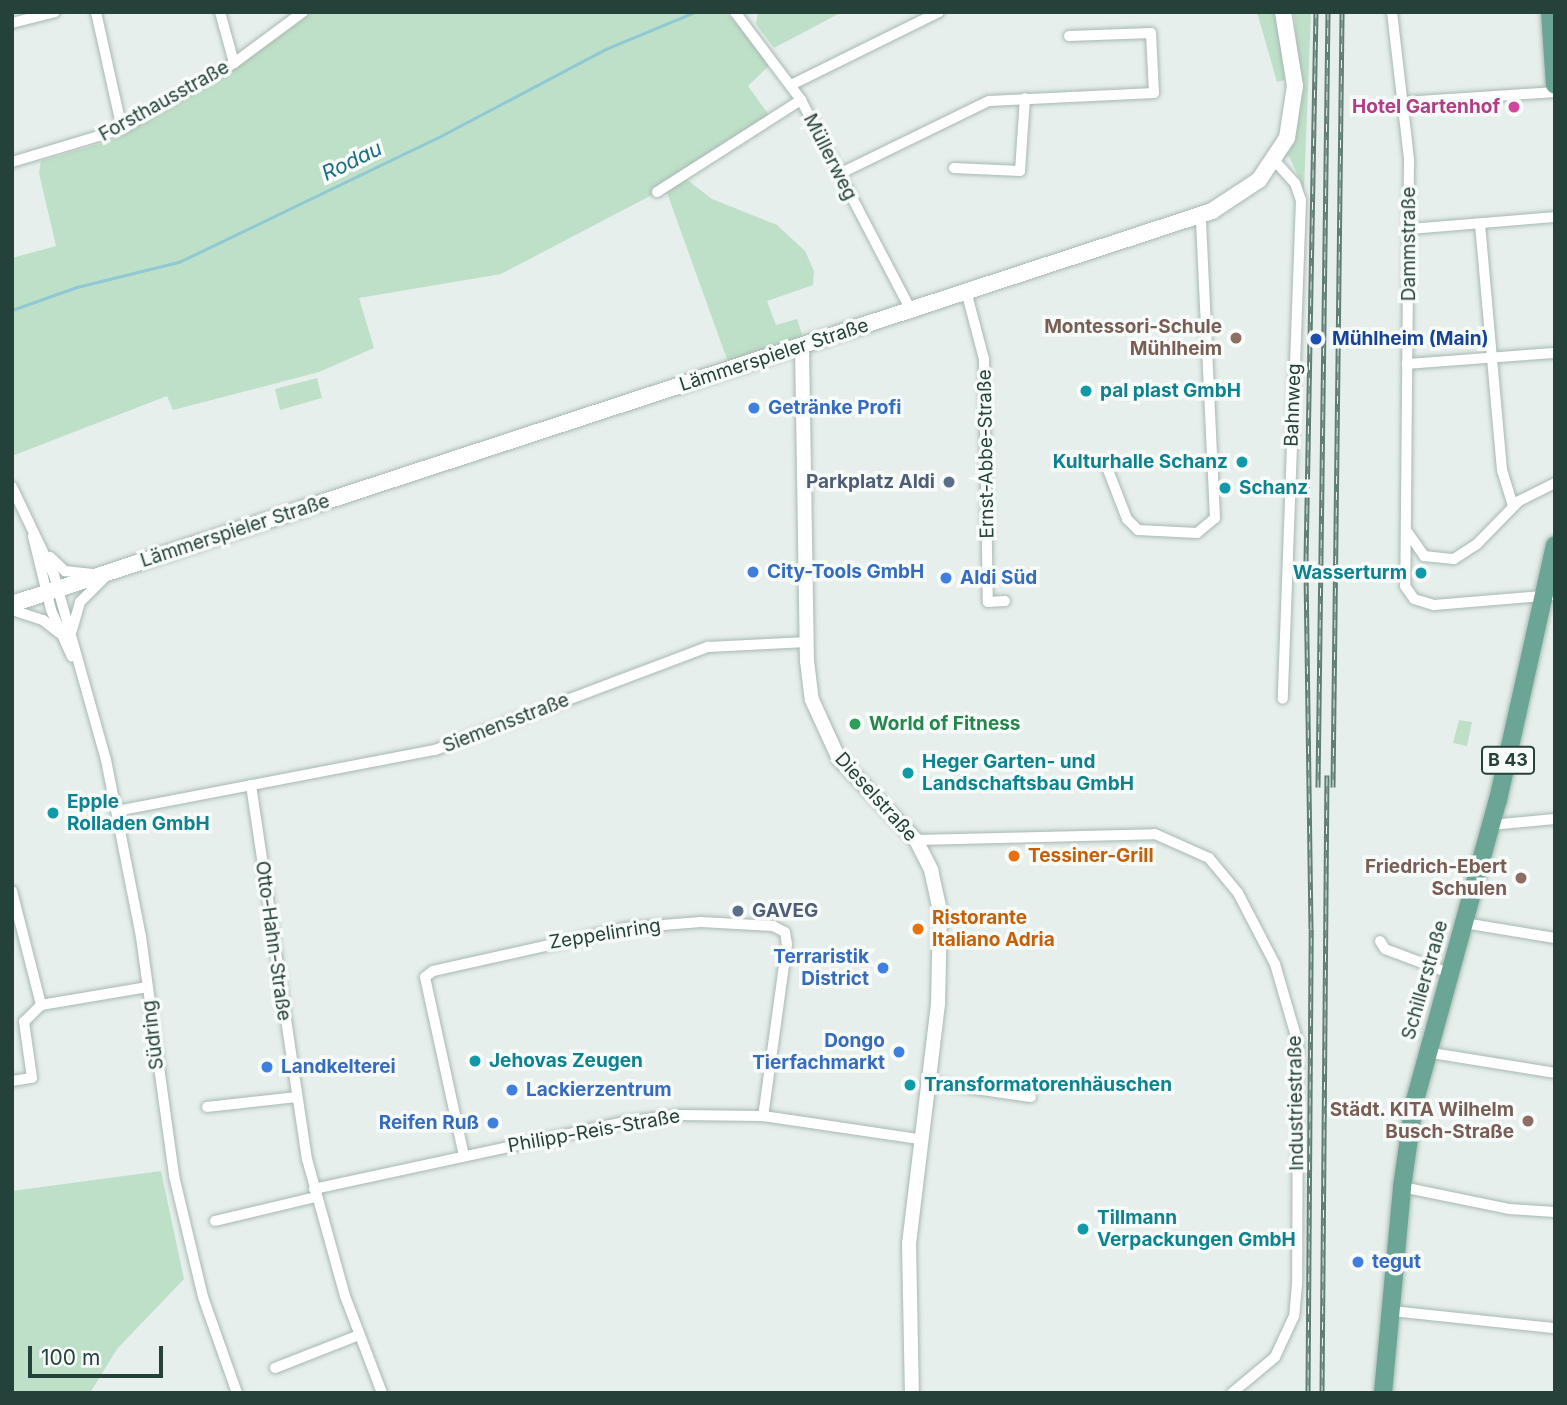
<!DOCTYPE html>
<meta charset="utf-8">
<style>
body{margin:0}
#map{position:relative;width:1567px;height:1405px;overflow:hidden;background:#e6efeb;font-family:Inter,sans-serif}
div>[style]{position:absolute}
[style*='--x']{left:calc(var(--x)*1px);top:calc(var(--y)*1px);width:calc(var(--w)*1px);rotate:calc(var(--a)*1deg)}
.green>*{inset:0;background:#bfe0c8}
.stream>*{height:2.5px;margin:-1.25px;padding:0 1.25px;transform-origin:1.25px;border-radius:1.25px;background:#8ec9d4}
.roads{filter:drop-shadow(0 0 2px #a8b8b2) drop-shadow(0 0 2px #a8b8b2)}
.minor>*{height:10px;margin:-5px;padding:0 5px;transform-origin:5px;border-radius:5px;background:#fff}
.tertiary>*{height:14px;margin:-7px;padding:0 7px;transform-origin:7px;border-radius:7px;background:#fff}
.secondary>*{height:16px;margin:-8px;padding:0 8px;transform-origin:8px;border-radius:8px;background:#fff}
.primary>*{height:18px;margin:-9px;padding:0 9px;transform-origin:9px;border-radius:9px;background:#6aa596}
.rail>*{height:5px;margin-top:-2.5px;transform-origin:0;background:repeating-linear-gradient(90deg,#f7fbf9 0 8px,#5f7d75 0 16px);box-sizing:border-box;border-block:2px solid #5f7d75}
.dots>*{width:19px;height:19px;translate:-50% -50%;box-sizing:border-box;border:4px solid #f7fbf9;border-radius:50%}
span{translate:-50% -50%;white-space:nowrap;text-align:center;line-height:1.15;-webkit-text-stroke:7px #f7fbf9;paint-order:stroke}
.shield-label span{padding:2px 5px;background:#f7fbf9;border:2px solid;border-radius:5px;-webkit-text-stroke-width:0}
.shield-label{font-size:18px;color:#24423a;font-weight:700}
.street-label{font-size:19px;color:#24423a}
.hotel-label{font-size:19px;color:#b23c85;font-weight:700}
.right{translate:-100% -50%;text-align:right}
.education-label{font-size:19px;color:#785e54;font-weight:700}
.transit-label{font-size:19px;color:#164399;font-weight:700}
.left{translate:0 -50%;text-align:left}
.culture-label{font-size:19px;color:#0d838f;font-weight:700}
.shop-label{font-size:19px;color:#366cbe;font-weight:700}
.service-label{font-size:19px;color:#4e5e75;font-weight:700}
.leisure-label{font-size:19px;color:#27864d;font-weight:700}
.food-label{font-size:19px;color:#c56008;font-weight:700}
.water-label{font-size:21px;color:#1c6f80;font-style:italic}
.frame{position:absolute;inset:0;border:14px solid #24423a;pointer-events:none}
.scale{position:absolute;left:28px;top:1346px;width:135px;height:32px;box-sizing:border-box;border:4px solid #24423a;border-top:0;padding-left:9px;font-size:21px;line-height:24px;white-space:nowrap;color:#24423a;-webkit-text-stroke:5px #f7fbf9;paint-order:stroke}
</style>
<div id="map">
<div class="green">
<div style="clip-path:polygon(313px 12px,725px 12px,774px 61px,748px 86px,774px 122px,685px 178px,712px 199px,777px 225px,805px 251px,814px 271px,813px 285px,767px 301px,776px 325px,797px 319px,803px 337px,728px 362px,666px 190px,675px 183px,501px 274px,359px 298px,374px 348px,319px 372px,173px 410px,167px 396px,12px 456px,12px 258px,56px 246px,39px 173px,41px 161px,116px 139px,239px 66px)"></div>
<div style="clip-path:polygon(758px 12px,842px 12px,774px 48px,756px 24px)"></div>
<div style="clip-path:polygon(1257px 12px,1273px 12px,1279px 21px,1285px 80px,1277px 82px)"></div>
<div style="clip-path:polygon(1294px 12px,1311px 12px,1304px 189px,1289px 156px,1284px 158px,1297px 131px,1301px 95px)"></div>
<div style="clip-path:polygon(317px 378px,322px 398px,280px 410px,275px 389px)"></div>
<div style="clip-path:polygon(1459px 720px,1472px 722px,1467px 746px,1453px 743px)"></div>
<div style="clip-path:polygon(161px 1171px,184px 1279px,117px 1349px,90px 1393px,12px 1393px,12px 1191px)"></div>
</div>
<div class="stream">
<div style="--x:12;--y:310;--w:69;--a:-19.5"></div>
<div style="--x:77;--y:287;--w:105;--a:-13.8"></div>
<div style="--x:179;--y:262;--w:286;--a:-25.7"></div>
<div style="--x:437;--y:138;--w:191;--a:-27.8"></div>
<div style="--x:606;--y:49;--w:96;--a:-22.6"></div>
</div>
<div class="roads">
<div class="minor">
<div style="--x:96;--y:12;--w:120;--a:77.5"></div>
<div style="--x:220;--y:12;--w:53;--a:74.6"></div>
<div style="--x:735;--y:12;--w:110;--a:53.1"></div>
<div style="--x:801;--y:100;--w:237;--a:62.4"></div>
<div style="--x:1392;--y:12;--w:149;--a:83.4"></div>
<div style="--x:1409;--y:160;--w:426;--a:90.5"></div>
<div style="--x:1405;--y:586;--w:16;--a:55"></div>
<div style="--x:1414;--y:599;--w:21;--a:17"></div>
<div style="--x:1434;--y:605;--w:121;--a:-4.7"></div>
<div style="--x:12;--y:23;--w:44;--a:-14.3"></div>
<div style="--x:791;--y:85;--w:165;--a:-26.3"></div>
<div style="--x:1405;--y:102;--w:150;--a:-3.8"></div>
<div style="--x:1275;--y:161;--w:30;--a:48"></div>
<div style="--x:1295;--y:183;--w:18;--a:71"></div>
<div style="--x:1301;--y:200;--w:499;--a:92.1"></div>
<div style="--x:12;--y:162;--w:115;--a:-16.7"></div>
<div style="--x:122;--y:129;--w:130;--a:-30.5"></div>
<div style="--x:234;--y:63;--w:86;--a:-36.5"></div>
<div style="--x:954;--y:168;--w:66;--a:2.6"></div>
<div style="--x:1020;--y:171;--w:73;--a:-86.1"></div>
<div style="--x:839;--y:174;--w:167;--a:-26"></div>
<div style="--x:989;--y:101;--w:165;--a:-2.8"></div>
<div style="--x:1154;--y:93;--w:60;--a:-92.9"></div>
<div style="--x:1151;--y:33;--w:82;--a:177.9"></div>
<div style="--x:657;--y:192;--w:171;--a:-32.6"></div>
<div style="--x:1480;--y:224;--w:247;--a:84.9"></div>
<div style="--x:1502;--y:470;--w:37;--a:73"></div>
<div style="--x:1409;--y:229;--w:146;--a:-4.7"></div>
<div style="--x:966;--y:291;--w:70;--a:75.2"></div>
<div style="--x:984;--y:359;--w:243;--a:89.1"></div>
<div style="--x:988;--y:602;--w:17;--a:-3"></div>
<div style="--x:1407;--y:364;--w:148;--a:-4.3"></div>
<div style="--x:1108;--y:470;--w:53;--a:68.8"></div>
<div style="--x:1127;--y:519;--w:16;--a:45"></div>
<div style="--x:1138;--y:530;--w:59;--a:2.9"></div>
<div style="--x:1197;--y:533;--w:23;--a:-40"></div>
<div style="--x:1215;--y:518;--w:302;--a:-92.7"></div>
<div style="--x:12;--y:487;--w:98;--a:64.5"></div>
<div style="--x:54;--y:575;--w:192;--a:74.3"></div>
<div style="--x:106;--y:760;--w:180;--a:78.8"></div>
<div style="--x:141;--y:937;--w:241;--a:82.1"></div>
<div style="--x:174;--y:1176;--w:124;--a:76.5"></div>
<div style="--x:203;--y:1297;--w:102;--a:70.5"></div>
<div style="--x:1406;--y:530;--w:32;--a:55"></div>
<div style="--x:1424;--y:556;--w:30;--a:6"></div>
<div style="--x:1454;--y:559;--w:27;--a:-33"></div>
<div style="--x:1477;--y:544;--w:60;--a:-45.7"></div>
<div style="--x:1519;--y:501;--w:40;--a:-26.6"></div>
<div style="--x:33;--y:536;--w:76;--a:76.3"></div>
<div style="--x:51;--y:610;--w:51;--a:65.9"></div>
<div style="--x:50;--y:557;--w:21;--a:43"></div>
<div style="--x:65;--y:571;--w:30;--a:6"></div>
<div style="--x:12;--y:610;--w:33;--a:18"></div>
<div style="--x:43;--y:620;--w:21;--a:39"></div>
<div style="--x:72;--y:630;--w:29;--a:-74"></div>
<div style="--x:80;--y:602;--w:34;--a:-45"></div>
<div style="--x:251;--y:785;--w:378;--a:81.5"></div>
<div style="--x:307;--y:1159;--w:142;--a:74.5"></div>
<div style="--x:345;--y:1296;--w:104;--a:69.1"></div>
<div style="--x:117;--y:811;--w:324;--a:-10.9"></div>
<div style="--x:435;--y:750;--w:292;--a:-20.7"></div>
<div style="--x:708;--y:647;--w:99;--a:-2.9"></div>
<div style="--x:1491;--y:825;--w:64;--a:-5.4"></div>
<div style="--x:916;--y:840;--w:239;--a:-1.4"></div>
<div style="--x:1155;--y:834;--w:59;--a:24"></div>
<div style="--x:1209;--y:858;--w:45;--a:50.4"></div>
<div style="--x:1238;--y:893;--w:80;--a:62.5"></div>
<div style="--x:1275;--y:964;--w:82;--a:73.8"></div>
<div style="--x:1298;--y:1043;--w:241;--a:90.2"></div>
<div style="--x:1297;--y:1284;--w:32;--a:95"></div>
<div style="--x:1294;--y:1316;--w:45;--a:114.9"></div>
<div style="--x:1275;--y:1357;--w:56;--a:140.1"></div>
<div style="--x:12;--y:891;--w:118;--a:75.7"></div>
<div style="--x:41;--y:1005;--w:108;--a:-9.6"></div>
<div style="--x:1464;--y:923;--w:92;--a:9.4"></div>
<div style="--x:1380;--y:941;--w:9;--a:58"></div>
<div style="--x:1385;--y:949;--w:68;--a:20.6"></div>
<div style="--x:1426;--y:1052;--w:131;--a:9.2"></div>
<div style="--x:12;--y:1081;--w:20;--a:-9"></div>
<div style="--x:32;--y:1078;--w:57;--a:-98.1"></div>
<div style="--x:24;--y:1022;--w:24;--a:-45"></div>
<div style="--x:927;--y:1082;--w:105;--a:8.2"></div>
<div style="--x:207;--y:1107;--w:90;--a:-6.4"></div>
<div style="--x:464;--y:1156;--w:183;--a:-102.3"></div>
<div style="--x:425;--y:977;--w:10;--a:-37"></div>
<div style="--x:433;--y:971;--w:197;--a:-12.6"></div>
<div style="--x:625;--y:928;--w:76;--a:-4.5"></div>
<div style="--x:701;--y:922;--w:72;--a:3.2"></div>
<div style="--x:773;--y:926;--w:13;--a:27"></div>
<div style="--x:785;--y:932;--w:12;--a:81"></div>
<div style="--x:787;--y:944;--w:174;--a:97.9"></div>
<div style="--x:1402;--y:1187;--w:109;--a:11.6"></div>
<div style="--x:1509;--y:1209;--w:46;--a:3.7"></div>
<div style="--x:314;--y:1189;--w:318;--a:-12.2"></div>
<div style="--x:625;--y:1122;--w:55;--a:-7.3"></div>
<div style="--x:680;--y:1115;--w:83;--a:0.7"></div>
<div style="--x:763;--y:1116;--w:158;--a:8.4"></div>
<div style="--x:215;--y:1221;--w:104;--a:-13.4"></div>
<div style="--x:1392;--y:1311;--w:164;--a:6"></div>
<div style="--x:275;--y:1368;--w:90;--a:-21.4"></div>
</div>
<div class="tertiary">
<div style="--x:802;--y:346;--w:315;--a:89.1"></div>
<div style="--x:807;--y:661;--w:39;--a:83"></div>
<div style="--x:812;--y:700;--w:65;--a:65.4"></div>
<div style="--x:839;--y:759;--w:112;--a:46.5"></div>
<div style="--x:916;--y:840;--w:34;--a:63"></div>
<div style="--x:931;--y:870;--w:42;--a:77.6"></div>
<div style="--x:940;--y:911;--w:93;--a:91.2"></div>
<div style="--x:938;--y:1004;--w:241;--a:96.9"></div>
<div style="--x:909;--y:1243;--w:150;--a:88.9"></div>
</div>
<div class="secondary">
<div style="--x:12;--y:604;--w:1263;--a:-18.13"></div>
<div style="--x:1212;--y:211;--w:56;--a:-33.4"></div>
<div style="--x:1259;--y:180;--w:50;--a:-56.3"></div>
<div style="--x:1287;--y:138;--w:53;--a:-81.3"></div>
<div style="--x:1295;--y:86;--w:75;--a:-99.2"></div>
</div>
<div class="primary">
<div style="--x:1550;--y:12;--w:73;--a:86.1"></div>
<div style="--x:1383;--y:1393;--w:207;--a:-84.7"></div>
<div style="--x:1402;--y:1187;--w:84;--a:-81.8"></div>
<div style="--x:1414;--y:1104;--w:315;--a:-74.6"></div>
<div style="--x:1498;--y:800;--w:261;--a:-77.4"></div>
</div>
</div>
<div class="rail">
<div style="--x:1318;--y:787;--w:775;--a:-89.26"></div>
<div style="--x:1333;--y:787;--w:775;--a:-89.33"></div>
<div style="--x:1308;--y:1393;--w:464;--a:-89.6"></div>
<div style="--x:1311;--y:929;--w:368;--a:-90.8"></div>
<div style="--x:1306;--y:561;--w:549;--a:-88.96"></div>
<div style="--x:1322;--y:1393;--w:618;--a:-89.54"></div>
</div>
<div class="dots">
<div style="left:1514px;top:107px;background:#d1479c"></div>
<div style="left:1236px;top:338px;background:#8d6e63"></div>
<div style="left:1316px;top:339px;background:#1a4fb4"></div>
<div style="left:1086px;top:391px;background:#0f9aa8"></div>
<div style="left:754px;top:408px;background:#3f7fe0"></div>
<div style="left:1242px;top:462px;background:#0f9aa8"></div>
<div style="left:949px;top:482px;background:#5c6f8a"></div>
<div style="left:1225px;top:488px;background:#0f9aa8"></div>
<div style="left:753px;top:572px;background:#3f7fe0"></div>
<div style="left:1421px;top:573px;background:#0f9aa8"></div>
<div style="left:946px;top:578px;background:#3f7fe0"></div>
<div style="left:855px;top:724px;background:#2e9e5b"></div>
<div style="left:908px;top:773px;background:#0f9aa8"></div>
<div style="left:53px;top:813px;background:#0f9aa8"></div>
<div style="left:1014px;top:856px;background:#e8710a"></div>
<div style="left:1521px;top:878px;background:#8d6e63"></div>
<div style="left:738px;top:911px;background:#5c6f8a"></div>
<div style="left:918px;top:929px;background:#e8710a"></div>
<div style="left:883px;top:968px;background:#3f7fe0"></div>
<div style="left:899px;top:1052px;background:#3f7fe0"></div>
<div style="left:475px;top:1061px;background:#0f9aa8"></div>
<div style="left:267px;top:1067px;background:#3f7fe0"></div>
<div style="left:910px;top:1085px;background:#0f9aa8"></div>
<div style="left:512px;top:1090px;background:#3f7fe0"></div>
<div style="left:1528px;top:1121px;background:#8d6e63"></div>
<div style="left:493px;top:1123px;background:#3f7fe0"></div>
<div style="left:1083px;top:1229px;background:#0f9aa8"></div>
<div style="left:1358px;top:1262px;background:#3f7fe0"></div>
</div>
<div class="shield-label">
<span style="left:1508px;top:760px">B 43</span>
</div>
<div class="street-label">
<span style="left:164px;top:101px;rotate:-29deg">Forsthausstraße</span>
<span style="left:830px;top:157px;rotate:63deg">Müllerweg</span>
<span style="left:1409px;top:244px;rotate:-90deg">Dammstraße</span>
<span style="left:774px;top:355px;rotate:-18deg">Lämmerspieler Straße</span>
<span style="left:1293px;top:405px;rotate:-88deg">Bahnweg</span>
<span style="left:986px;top:454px;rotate:-91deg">Ernst-Abbe-Straße</span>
<span style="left:235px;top:531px;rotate:-18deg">Lämmerspieler Straße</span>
<span style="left:506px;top:723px;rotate:-21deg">Siemensstraße</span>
<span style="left:876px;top:797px;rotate:48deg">Dieselstraße</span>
<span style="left:605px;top:934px;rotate:-9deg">Zeppelinring</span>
<span style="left:273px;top:941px;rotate:82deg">Otto-Hahn-Straße</span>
<span style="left:1425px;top:980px;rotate:-74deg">Schillerstraße</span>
<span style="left:153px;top:1035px;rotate:-97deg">Südring</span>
<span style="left:1296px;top:1103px;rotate:-91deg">Industriestraße</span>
<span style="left:594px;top:1131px;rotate:-10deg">Philipp-Reis-Straße</span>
</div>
<div class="hotel-label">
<span class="right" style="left:1500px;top:107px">Hotel Gartenhof</span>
</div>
<div class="education-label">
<span class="right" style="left:1222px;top:338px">Montessori-Schule<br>Mühlheim</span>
<span class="right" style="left:1507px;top:878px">Friedrich-Ebert<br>Schulen</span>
<span class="right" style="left:1514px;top:1121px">Städt. KITA Wilhelm<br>Busch-Straße</span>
</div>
<div class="transit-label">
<span class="left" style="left:1332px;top:339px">Mühlheim (Main)</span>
</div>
<div class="culture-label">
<span class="left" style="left:1100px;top:391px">pal plast GmbH</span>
<span class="right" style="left:1228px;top:462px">Kulturhalle Schanz</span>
<span class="left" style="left:1239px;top:488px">Schanz</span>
<span class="right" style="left:1407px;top:573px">Wasserturm</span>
<span class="left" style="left:922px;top:773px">Heger Garten- und<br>Landschaftsbau GmbH</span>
<span class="left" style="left:67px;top:813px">Epple<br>Rolladen GmbH</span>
<span class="left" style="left:489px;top:1061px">Jehovas Zeugen</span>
<span class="left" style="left:924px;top:1085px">Transformatorenhäuschen</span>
<span class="left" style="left:1097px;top:1229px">Tillmann<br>Verpackungen GmbH</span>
</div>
<div class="shop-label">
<span class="left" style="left:768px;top:408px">Getränke Profi</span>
<span class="left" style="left:767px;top:572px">City-Tools GmbH</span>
<span class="left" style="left:960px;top:578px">Aldi Süd</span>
<span class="right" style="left:869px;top:968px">Terraristik<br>District</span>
<span class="right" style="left:885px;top:1052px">Dongo<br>Tierfachmarkt</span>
<span class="left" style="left:281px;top:1067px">Landkelterei</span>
<span class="left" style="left:526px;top:1090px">Lackierzentrum</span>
<span class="right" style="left:479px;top:1123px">Reifen Ruß</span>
<span class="left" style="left:1372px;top:1262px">tegut</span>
</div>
<div class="service-label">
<span class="right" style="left:935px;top:482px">Parkplatz Aldi</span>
<span class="left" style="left:752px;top:911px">GAVEG</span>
</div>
<div class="leisure-label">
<span class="left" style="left:869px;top:724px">World of Fitness</span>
</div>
<div class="food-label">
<span class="left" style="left:1028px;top:856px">Tessiner-Grill</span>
<span class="left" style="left:932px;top:929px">Ristorante<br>Italiano Adria</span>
</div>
<div class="water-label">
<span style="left:352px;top:161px;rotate:-26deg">Rodau</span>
</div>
<div class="frame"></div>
<div class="scale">100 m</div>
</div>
